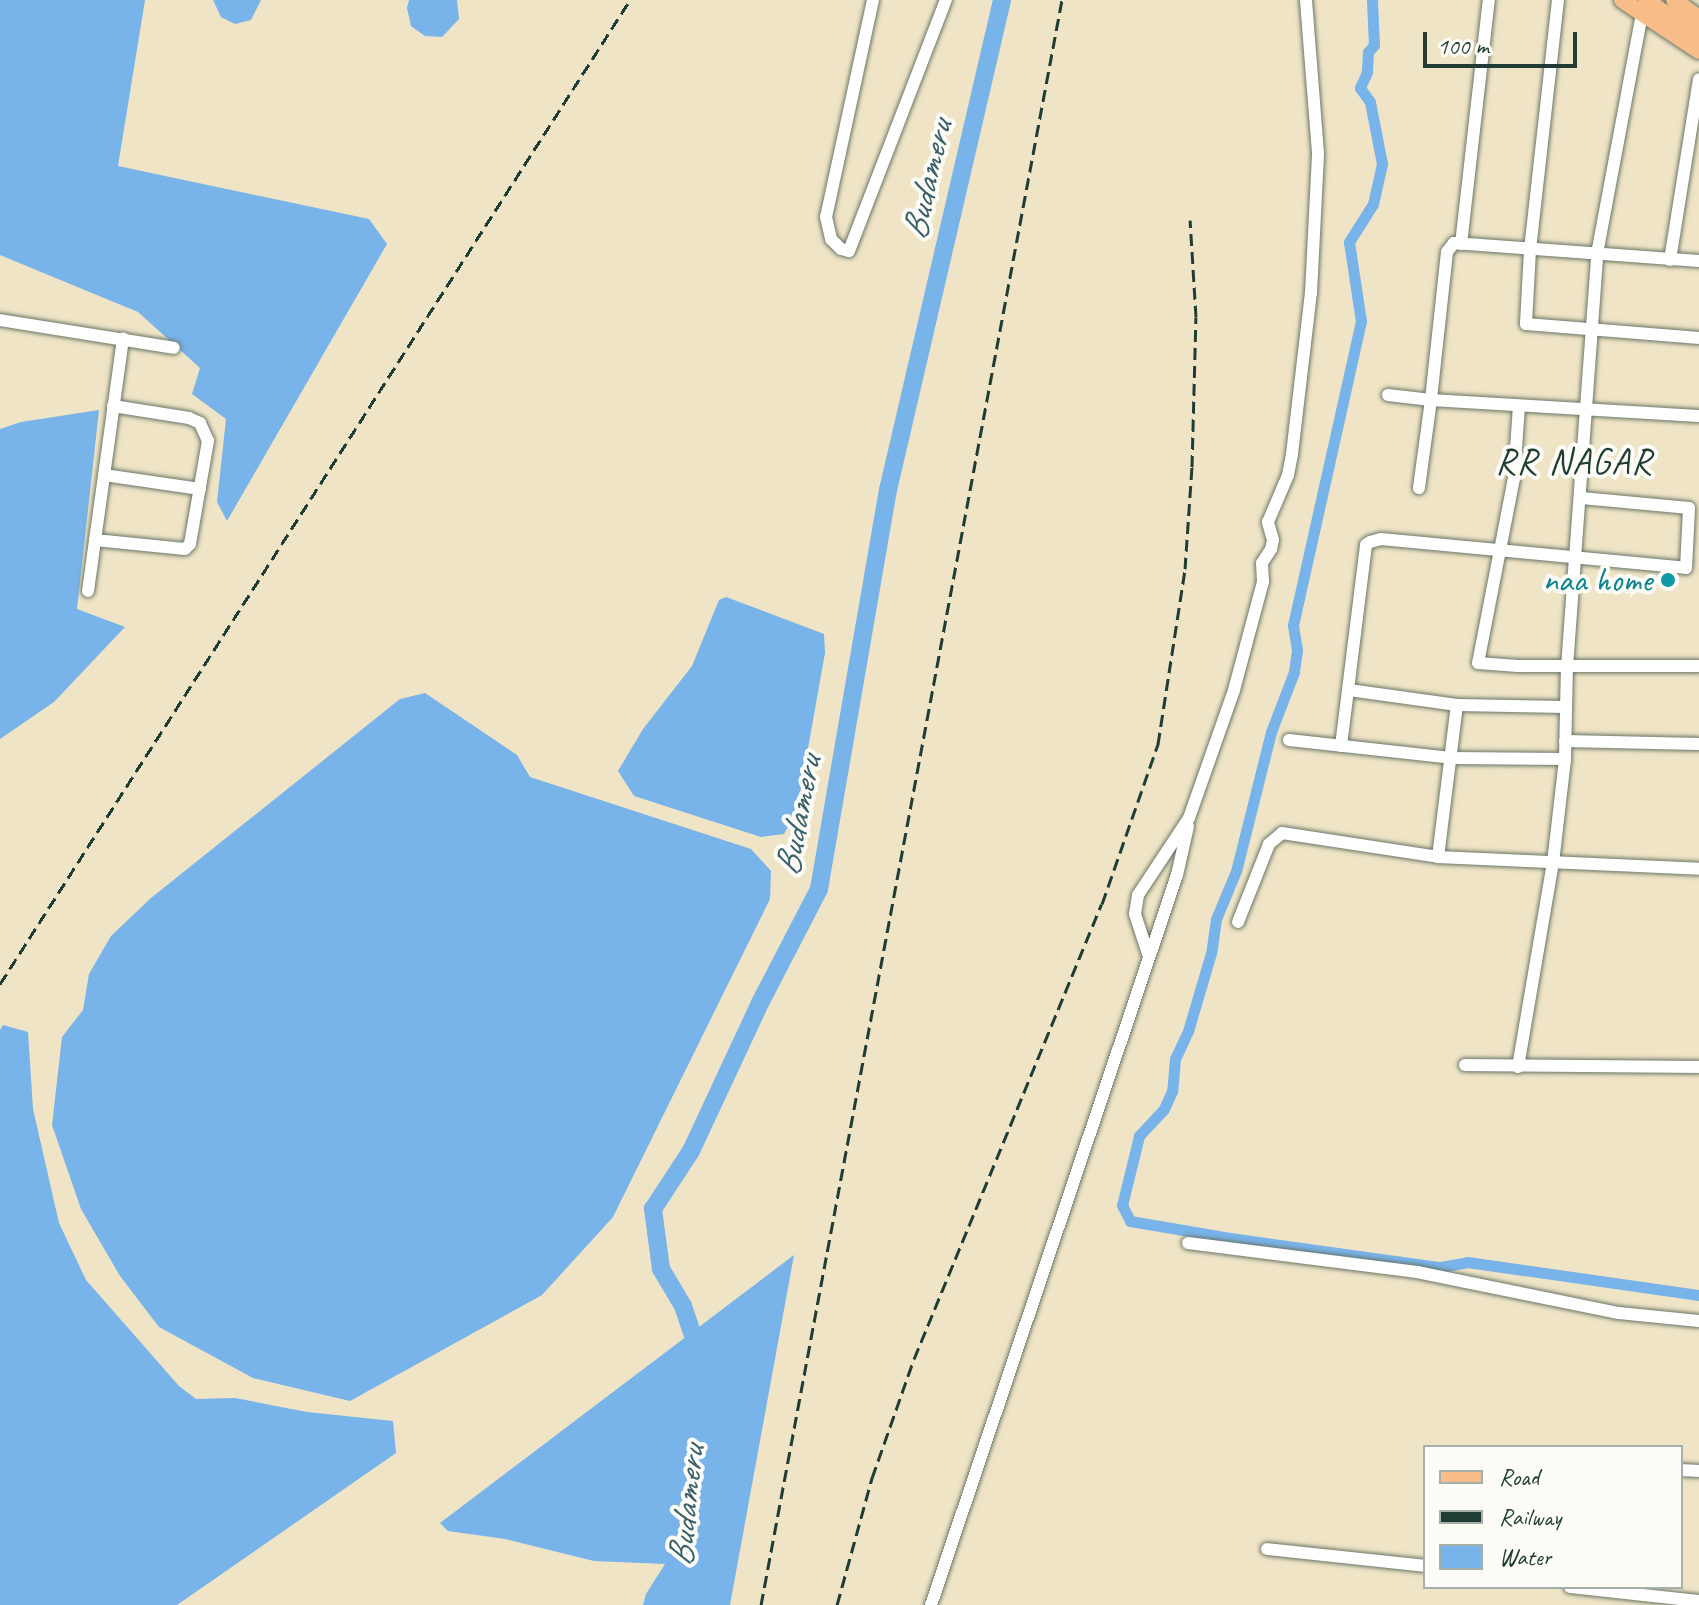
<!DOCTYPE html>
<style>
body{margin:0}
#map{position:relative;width:1699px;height:1605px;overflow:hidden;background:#f0e4c6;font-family:Caveat,sans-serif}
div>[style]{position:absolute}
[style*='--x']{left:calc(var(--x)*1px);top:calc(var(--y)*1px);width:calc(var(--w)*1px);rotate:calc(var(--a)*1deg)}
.water>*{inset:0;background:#78b3ea}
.canal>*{height:11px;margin:-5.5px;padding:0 5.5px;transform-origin:5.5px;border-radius:5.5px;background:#78b3ea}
.river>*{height:18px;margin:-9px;padding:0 9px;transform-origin:9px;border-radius:9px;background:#78b3ea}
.roads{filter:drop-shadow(0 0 2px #687767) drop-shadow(0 0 2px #687767)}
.minor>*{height:12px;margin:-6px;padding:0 6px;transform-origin:6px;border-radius:6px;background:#fff}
.major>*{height:16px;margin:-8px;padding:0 8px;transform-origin:8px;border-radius:8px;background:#f8bd89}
.rail>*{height:3px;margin-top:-1.5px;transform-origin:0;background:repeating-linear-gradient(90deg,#1f3d34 0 12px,transparent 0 18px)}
.dots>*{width:22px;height:22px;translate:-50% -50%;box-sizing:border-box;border:4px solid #fdfcf7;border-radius:50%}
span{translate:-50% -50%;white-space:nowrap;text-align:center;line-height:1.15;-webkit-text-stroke:8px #fdfcf7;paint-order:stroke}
.culture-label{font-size:34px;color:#0d838f}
.right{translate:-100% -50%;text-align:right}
.water-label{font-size:36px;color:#3a606b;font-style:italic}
.neighbourhood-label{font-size:36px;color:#1f3d34;letter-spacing:2px}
.legend{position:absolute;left:1423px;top:1445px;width:260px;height:144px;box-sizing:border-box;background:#fdfcf7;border:2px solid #a4b0a9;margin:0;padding:10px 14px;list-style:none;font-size:24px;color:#1f3d34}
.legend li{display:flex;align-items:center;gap:16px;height:40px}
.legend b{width:40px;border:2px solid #a4b0a9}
.scale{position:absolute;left:1423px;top:32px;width:154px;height:36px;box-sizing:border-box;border:4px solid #1f3d34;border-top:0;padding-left:10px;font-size:24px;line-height:28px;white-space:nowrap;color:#1f3d34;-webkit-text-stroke:6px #fdfcf7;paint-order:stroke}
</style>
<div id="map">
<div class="water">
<div style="clip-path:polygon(0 0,145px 0,118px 166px,369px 219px,387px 244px,227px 521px,217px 502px,226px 419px,192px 394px,200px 368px,138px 312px,0 255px)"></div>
<div style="clip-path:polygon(213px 0,261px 0,251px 20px,235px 24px,221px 17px)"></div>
<div style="clip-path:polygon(409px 0,457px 0,459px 19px,442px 37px,425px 36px,411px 26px,407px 8px)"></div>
<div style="clip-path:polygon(99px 410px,77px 609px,125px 627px,54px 702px,0 739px,0 429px,21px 422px)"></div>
<div style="clip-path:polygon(726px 597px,824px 634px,825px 653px,797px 810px,784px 834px,761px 837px,634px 796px,618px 771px,643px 729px,692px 666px,719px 600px)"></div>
<div style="clip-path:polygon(425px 693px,517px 755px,530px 777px,751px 849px,771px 871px,770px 899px,613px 1217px,542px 1295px,350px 1401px,253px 1378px,159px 1327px,120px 1276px,81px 1209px,52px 1125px,62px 1037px,83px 1010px,89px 974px,111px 936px,151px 898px,400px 699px)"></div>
<div style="clip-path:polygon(3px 1025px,28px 1032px,33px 1109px,59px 1223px,86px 1280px,179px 1386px,196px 1399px,235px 1398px,307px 1412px,393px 1421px,396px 1453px,177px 1605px,0 1605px,0 1030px)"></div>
<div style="clip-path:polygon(794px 1255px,730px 1605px,643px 1605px,646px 1594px,665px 1564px,594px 1561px,505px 1539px,448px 1531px,440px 1523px)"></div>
</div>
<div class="canal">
<div style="--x:1372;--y:0;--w:45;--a:87.5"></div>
<div style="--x:1374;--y:45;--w:9;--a:131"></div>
<div style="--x:1368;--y:52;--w:20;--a:93"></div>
<div style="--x:1367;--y:72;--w:17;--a:114"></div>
<div style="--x:1360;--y:88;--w:17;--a:54"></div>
<div style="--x:1370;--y:102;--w:63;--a:79"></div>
<div style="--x:1382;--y:164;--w:41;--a:102.7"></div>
<div style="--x:1373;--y:204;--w:45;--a:122.3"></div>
<div style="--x:1349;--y:242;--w:80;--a:81.4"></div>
<div style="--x:1361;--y:321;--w:312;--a:102.6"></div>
<div style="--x:1293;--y:625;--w:25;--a:81"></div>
<div style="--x:1297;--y:650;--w:22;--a:98"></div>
<div style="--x:1294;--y:672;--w:64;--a:111"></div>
<div style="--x:1271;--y:732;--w:143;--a:104.1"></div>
<div style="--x:1236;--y:871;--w:52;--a:112.6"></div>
<div style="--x:1216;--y:919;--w:34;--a:98"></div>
<div style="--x:1211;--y:953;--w:81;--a:106.4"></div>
<div style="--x:1188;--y:1031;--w:31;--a:115"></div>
<div style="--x:1175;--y:1059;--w:32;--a:95"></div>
<div style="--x:1172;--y:1091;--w:20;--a:114"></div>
<div style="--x:1164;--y:1109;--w:37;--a:133"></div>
<div style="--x:1139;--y:1136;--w:71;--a:103.8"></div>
<div style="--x:1122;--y:1205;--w:18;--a:63"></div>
<div style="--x:1130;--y:1221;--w:101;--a:9.6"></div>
<div style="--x:1230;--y:1238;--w:212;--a:7.9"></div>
<div style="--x:1440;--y:1267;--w:27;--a:-10"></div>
<div style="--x:1467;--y:1262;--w:234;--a:8.1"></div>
</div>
<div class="river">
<div style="--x:700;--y:1356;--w:53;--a:-108.8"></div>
<div style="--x:683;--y:1306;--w:43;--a:-120.7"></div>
<div style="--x:661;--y:1269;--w:61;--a:-97.6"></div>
<div style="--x:653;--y:1209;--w:69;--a:-56.8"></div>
<div style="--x:691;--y:1151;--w:163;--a:-65"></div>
<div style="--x:760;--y:1003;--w:128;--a:-62.6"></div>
<div style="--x:819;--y:889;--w:405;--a:-80.2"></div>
<div style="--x:888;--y:490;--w:503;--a:-76.9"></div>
</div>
<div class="roads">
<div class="minor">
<div style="--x:873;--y:0;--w:222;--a:102.2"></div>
<div style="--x:826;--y:217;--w:23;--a:77"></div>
<div style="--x:831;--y:239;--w:14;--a:45"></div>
<div style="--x:841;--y:249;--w:8;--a:14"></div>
<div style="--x:849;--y:251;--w:269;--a:-68.9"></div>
<div style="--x:1558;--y:0;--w:252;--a:96.4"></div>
<div style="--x:1530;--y:250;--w:74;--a:93.1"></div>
<div style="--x:1526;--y:324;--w:174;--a:4.6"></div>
<div style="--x:1461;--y:244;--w:246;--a:-83.5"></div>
<div style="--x:1670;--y:260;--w:183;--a:-80.9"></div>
<div style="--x:1699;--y:261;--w:246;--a:-175.8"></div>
<div style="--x:1454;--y:243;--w:11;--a:128"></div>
<div style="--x:1447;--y:252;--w:149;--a:96.2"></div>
<div style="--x:1431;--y:400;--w:268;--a:3.4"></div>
<div style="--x:0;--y:320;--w:176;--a:9.1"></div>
<div style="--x:1388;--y:395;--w:43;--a:6.6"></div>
<div style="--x:1431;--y:400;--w:89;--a:97.8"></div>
<div style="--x:1519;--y:406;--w:72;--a:94"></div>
<div style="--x:1514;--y:478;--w:188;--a:101"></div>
<div style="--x:1478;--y:663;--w:40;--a:4.3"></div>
<div style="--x:1518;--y:666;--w:181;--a:0"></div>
<div style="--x:104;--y:475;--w:97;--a:8.3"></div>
<div style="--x:95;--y:540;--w:90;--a:5.7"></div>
<div style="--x:185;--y:549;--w:7;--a:-45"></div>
<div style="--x:190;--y:544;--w:105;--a:-80.1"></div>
<div style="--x:208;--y:441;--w:20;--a:-114"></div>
<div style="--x:200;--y:423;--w:12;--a:-156"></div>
<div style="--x:189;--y:418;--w:77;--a:-171"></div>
<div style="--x:88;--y:591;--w:255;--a:-82.1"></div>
<div style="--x:1349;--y:690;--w:109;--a:7.9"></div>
<div style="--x:1457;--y:705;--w:108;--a:1.1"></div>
<div style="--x:1289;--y:740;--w:163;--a:6.3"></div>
<div style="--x:1451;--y:758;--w:114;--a:0.5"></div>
<div style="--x:1565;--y:741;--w:134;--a:1.3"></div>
<div style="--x:1341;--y:746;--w:203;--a:-82.9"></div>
<div style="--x:1366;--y:545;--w:5;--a:-37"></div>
<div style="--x:1370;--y:542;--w:11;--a:-15"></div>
<div style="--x:1381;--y:539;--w:306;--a:5.4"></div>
<div style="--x:1686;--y:568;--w:60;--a:-87.1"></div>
<div style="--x:1689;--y:508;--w:108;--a:-174.7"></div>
<div style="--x:1438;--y:857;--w:153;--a:-82.9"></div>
<div style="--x:1238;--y:922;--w:84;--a:-68.3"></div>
<div style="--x:1269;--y:844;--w:17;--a:-40"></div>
<div style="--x:1282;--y:833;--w:158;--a:8.7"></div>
<div style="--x:1438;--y:857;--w:261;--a:2.6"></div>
<div style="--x:1148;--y:954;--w:42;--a:-108"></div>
<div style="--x:1135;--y:914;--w:19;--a:-81"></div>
<div style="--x:1138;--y:895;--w:92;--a:-56.5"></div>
<div style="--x:1189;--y:818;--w:136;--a:-70.6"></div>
<div style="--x:1234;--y:690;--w:112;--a:-75"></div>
<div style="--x:1263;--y:582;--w:19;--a:-93"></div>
<div style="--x:1262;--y:563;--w:17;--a:-57"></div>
<div style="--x:1271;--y:549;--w:9;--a:-77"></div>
<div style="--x:1273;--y:540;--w:19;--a:-106"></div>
<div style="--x:1268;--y:522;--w:51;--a:-66.9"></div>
<div style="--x:1288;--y:475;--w:21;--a:-79"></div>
<div style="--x:1292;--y:454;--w:162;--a:-83.3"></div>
<div style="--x:1311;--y:293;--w:140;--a:-87.1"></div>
<div style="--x:1318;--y:153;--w:153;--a:-94.5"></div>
<div style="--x:1465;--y:1065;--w:234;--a:0.5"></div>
<div style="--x:1518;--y:1067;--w:207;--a:-80.3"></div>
<div style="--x:1553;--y:863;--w:105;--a:-83.4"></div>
<div style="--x:1565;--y:759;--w:92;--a:-88.8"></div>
<div style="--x:1567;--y:667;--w:414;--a:-85.8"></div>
<div style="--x:1597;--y:254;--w:245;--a:-79.4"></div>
<div style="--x:1188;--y:1243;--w:231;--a:7.2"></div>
<div style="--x:1417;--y:1272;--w:206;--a:11.5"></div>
<div style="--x:1619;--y:1313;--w:80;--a:5.7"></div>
<div style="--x:1681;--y:1470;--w:18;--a:3"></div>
<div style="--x:1267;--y:1549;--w:159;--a:6.1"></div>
<div style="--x:1570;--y:1587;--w:130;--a:6.2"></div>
<div style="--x:931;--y:1605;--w:770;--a:-71.38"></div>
<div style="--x:1177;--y:875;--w:50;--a:-77.3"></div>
</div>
<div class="major">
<div style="--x:1622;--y:0;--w:92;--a:33.5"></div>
<div style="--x:1646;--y:0;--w:64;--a:34.2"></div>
<div style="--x:1674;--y:0;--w:31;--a:36"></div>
</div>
</div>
<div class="rail">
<div style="--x:0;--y:984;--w:1168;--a:-57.37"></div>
<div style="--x:761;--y:1605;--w:1633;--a:-79.38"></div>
<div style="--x:837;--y:1605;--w:132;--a:-74.6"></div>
<div style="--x:872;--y:1478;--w:126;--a:-70.6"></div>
<div style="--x:914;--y:1359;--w:492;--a:-67.6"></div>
<div style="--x:1102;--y:904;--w:170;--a:-70.7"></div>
<div style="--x:1158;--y:744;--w:177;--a:-81.2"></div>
<div style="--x:1185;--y:569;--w:102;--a:-86.1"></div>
<div style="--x:1192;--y:467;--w:150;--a:-88.5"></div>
<div style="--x:1196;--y:317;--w:97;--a:-93.5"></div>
</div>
<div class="dots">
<div style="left:1668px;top:580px;background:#0f9aa8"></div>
</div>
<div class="culture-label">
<span class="right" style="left:1652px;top:580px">naa home</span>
</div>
<div class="water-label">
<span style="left:927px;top:180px;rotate:-77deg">Budameru</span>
<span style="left:798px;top:816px;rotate:-79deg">Budameru</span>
<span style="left:686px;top:1506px;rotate:-84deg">Budameru</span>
</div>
<div class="neighbourhood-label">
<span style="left:1574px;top:462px">RR NAGAR</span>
</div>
<ul class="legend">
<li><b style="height:10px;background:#f8bd89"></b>Road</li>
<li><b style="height:10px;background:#1f3d34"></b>Railway</li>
<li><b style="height:22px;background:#78b3ea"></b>Water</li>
</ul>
<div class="scale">100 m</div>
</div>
